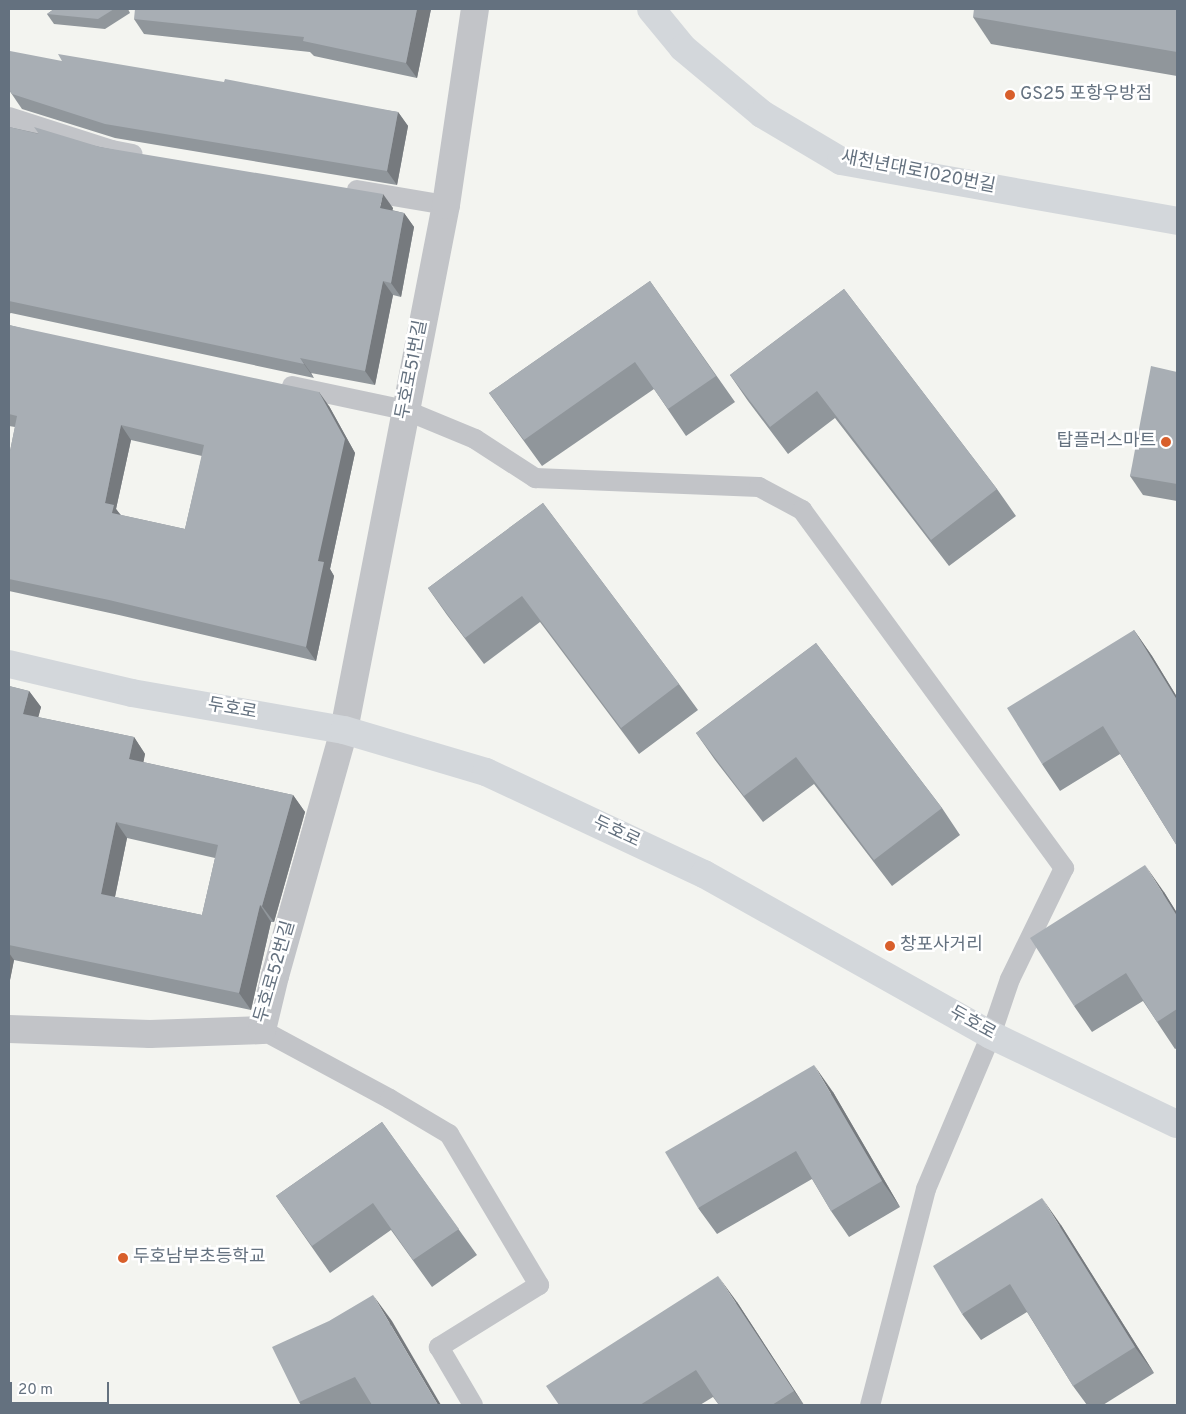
<!DOCTYPE html>
<meta charset="utf-8">
<style>
body{margin:0}
#map{position:relative;width:1186px;height:1414px;overflow:hidden;background:#f3f4f0;font-family:Overpass,"Noto Sans KR",sans-serif}
div>[style]{position:absolute}
[style*='--x']{left:calc(var(--x)*1px);top:calc(var(--y)*1px);width:calc(var(--w)*1px);rotate:calc(var(--a)*1deg)}
.lane>*{height:20px;margin:-10px;padding:0 10px;transform-origin:10px;border-radius:10px;background:#c2c4c8}
.street>*{height:28px;margin:-14px;padding:0 14px;transform-origin:14px;border-radius:14px;background:#c2c4c8}
.secondary>*{height:28px;margin:-14px;padding:0 14px;transform-origin:14px;border-radius:14px;background:#d3d7db}
.wall>*{inset:0;background:#90969b}
.shaded-wall>*{inset:0;background:#767a7e}
.building>*{inset:0;background:#a8aeb4}
.dots>*{width:14px;height:14px;translate:-50% -50%;box-sizing:border-box;border:2px solid #fff;border-radius:50%}
span{translate:-50% -50%;white-space:nowrap;text-align:center;line-height:1.15;-webkit-text-stroke:5px #fff;paint-order:stroke}
.poi-label{font-size:18px;color:#64717f}
.left{translate:0 -50%;text-align:left}
.right{translate:-100% -50%;text-align:right}
.street-label{font-size:18px;color:#64717f}
.frame{position:absolute;inset:0;border:10px solid #64717f;pointer-events:none}
.scale{position:absolute;left:10px;top:1382px;width:99px;height:22px;box-sizing:border-box;border:2px solid #64717f;border-top:0;padding-left:6px;font-size:15px;line-height:18px;white-space:nowrap;color:#64717f;-webkit-text-stroke:4px #fff;paint-order:stroke}
</style>
<div id="map">
<div class="lane">
<div style="--x:9;--y:117;--w:108;--a:17.8"></div>
<div style="--x:112;--y:150;--w:21;--a:11"></div>
<div style="--x:357;--y:190;--w:90;--a:9.6"></div>
<div style="--x:292;--y:386;--w:116;--a:12"></div>
<div style="--x:405;--y:410;--w:76;--a:22.5"></div>
<div style="--x:475;--y:439;--w:72;--a:33"></div>
<div style="--x:535;--y:478;--w:224;--a:2.3"></div>
<div style="--x:759;--y:487;--w:49;--a:28.1"></div>
<div style="--x:802;--y:510;--w:444;--a:53.8"></div>
<div style="--x:1064;--y:868;--w:123;--a:115.9"></div>
<div style="--x:1010;--y:979;--w:59;--a:108.7"></div>
<div style="--x:991;--y:1035;--w:167;--a:112.9"></div>
<div style="--x:926;--y:1189;--w:223;--a:104.5"></div>
<div style="--x:262;--y:1030;--w:145;--a:28.3"></div>
<div style="--x:390;--y:1099;--w:69;--a:30.7"></div>
<div style="--x:449;--y:1134;--w:176;--a:59.2"></div>
<div style="--x:539;--y:1285;--w:118;--a:148.2"></div>
<div style="--x:439;--y:1347;--w:67;--a:59.6"></div>
</div>
<div class="street">
<div style="--x:9;--y:1029;--w:141;--a:2"></div>
<div style="--x:150;--y:1034;--w:112;--a:-2"></div>
<div style="--x:262;--y:1030;--w:56;--a:-76.5"></div>
<div style="--x:275;--y:976;--w:255;--a:-74.3"></div>
<div style="--x:344;--y:730;--w:535;--a:-79.01"></div>
<div style="--x:446;--y:205;--w:198;--a:-81.6"></div>
</div>
<div class="secondary">
<div style="--x:651;--y:9;--w:50;--a:50.6"></div>
<div style="--x:683;--y:48;--w:103;--a:39.9"></div>
<div style="--x:762;--y:114;--w:92;--a:30.7"></div>
<div style="--x:841;--y:161;--w:341;--a:10.1"></div>
<div style="--x:9;--y:664;--w:126;--a:13.3"></div>
<div style="--x:132;--y:693;--w:215;--a:9.9"></div>
<div style="--x:344;--y:730;--w:148;--a:16.5"></div>
<div style="--x:486;--y:772;--w:241;--a:25.1"></div>
<div style="--x:704;--y:874;--w:329;--a:29.3"></div>
<div style="--x:991;--y:1035;--w:206;--a:25.6"></div>
</div>
<div class="wall">
<div style="clip-path:polygon(54px 9px,128px 9px,130px 13px,105px 29px,54px 24px,47px 14px)"></div>
<div style="clip-path:polygon(431px 9px,417px 78px,314px 56px,310px 52px,144px 34px,134px 19px)"></div>
<div style="clip-path:polygon(1177px 9px,1177px 76px,991px 44px,973px 17px)"></div>
<div style="clip-path:polygon(62px 61px,398px 112px,408px 126px,397px 185px,115px 138px,22px 109px,9px 90px)"></div>
<div style="clip-path:polygon(9px 127px,100px 147px,393px 208px,392px 210px,404px 213px,414px 227px,401px 297px,393px 295px,375px 385px,311px 373px,314px 378px,11px 313px,9px 314px)"></div>
<div style="clip-path:polygon(650px 281px,735px 402px,686px 436px,654px 389px,542px 466px,489px 393px)"></div>
<div style="clip-path:polygon(844px 289px,997px 489px,1016px 516px,949px 566px,835px 418px,788px 454px,748px 401px,730px 375px)"></div>
<div style="clip-path:polygon(evenodd,9px 325px,329px 406px,355px 453px,330px 569px,334px 576px,316px 661px,119px 615px,9px 591px,9px 456px,15px 427px,9px 426px,9px 325px,131px 440px,202px 456px,185px 529px,121px 515px,116px 509px,131px 440px)"></div>
<div style="clip-path:polygon(1177px 372px,1177px 501px,1143px 495px,1130px 476px)"></div>
<div style="clip-path:polygon(543px 503px,679px 684px,698px 710px,639px 754px,540px 622px,484px 664px,447px 615px,428px 588px)"></div>
<div style="clip-path:polygon(1134px 630px,1152px 656px,1177px 697px,1177px 846px,1120px 754px,1060px 791px,1042px 764px)"></div>
<div style="clip-path:polygon(816px 643px,942px 808px,960px 835px,892px 886px,814px 784px,763px 822px,715px 760px,696px 733px)"></div>
<div style="clip-path:polygon(evenodd,9px 686px,29px 691px,41px 707px,38px 717px,134px 737px,145px 754px,143px 762px,293px 795px,305px 812px,274px 922px,271px 922px,251px 1010px,14px 960px,9px 985px,9px 686px,127px 838px,215px 858px,202px 915px,115px 897px,127px 838px)"></div>
<div style="clip-path:polygon(1164px 892px,1177px 913px,1177px 1048px,1175px 1049px,1143px 1001px,1092px 1032px,1074px 1006px)"></div>
<div style="clip-path:polygon(833px 1092px,900px 1207px,849px 1237px,831px 1211px,812px 1179px,717px 1234px,698px 1208px)"></div>
<div style="clip-path:polygon(382px 1122px,477px 1255px,432px 1287px,391px 1230px,330px 1273px,276px 1196px)"></div>
<div style="clip-path:polygon(1061px 1225px,1154px 1373px,1103px 1405px,1087px 1405px,1073px 1386px,1027px 1312px,981px 1340px,962px 1314px)"></div>
<div style="clip-path:polygon(737px 1302px,804px 1405px,719px 1405px,713px 1397px,700px 1405px,559px 1405px)"></div>
<div style="clip-path:polygon(392px 1321px,372px 1404px,369px 1405px,301px 1405px,299px 1402px)"></div>
</div>
<div class="shaded-wall">
<div style="clip-path:polygon(417px 9px,431px 9px,417px 78px,406px 63px)"></div>
<div style="clip-path:polygon(398px 112px,408px 126px,397px 185px,387px 171px)"></div>
<div style="clip-path:polygon(383px 194px,393px 208px,390px 222px,380px 208px)"></div>
<div style="clip-path:polygon(404px 213px,414px 227px,401px 297px,391px 283px)"></div>
<div style="clip-path:polygon(383px 281px,393px 295px,375px 385px,365px 371px)"></div>
<div style="clip-path:polygon(300px 358px,311px 373px,314px 378px,304px 364px)"></div>
<div style="clip-path:polygon(319px 392px,329px 406px,355px 453px,330px 569px,334px 576px,316px 661px,306px 647px,318px 561px)"></div>
<div style="clip-path:polygon(121px 425px,131px 440px,116px 509px,124px 520px,122px 528px,105px 503px)"></div>
<div style="clip-path:polygon(1134px 630px,1152px 656px,1177px 697px,1177px 700px)"></div>
<div style="clip-path:polygon(29px 691px,41px 707px,35px 730px,23px 714px)"></div>
<div style="clip-path:polygon(134px 737px,145px 754px,141px 775px,129px 759px)"></div>
<div style="clip-path:polygon(293px 795px,305px 812px,274px 922px,262px 906px)"></div>
<div style="clip-path:polygon(116px 822px,127px 838px,112px 911px,101px 894px)"></div>
<div style="clip-path:polygon(1145px 865px,1164px 892px,1177px 913px,1177px 916px)"></div>
<div style="clip-path:polygon(260px 905px,271px 922px,251px 1010px,239px 993px)"></div>
<div style="clip-path:polygon(9px 953px,14px 960px,9px 985px)"></div>
<div style="clip-path:polygon(814px 1065px,833px 1092px,900px 1207px,882px 1181px)"></div>
<div style="clip-path:polygon(1042px 1198px,1061px 1225px,1154px 1373px,1135px 1347px)"></div>
<div style="clip-path:polygon(718px 1276px,737px 1302px,804px 1405px,794px 1391px)"></div>
<div style="clip-path:polygon(373px 1295px,392px 1321px,441px 1405px,438px 1405px)"></div>
</div>
<div class="building">
<div style="clip-path:polygon(54px 9px,114px 9px,98px 19px,47px 14px)"></div>
<div style="clip-path:polygon(135px 9px,417px 9px,406px 63px,303px 41px,304px 37px,134px 19px)"></div>
<div style="clip-path:polygon(974px 9px,1177px 9px,1177px 52px,973px 17px)"></div>
<div style="clip-path:polygon(10px 51px,62px 61px,58px 54px,224px 82px,225px 79px,398px 112px,387px 171px,105px 124px,12px 94px,9px 90px,9px 61px)"></div>
<div style="clip-path:polygon(9px 127px,39px 134px,34px 127px,100px 147px,383px 194px,380px 208px,404px 213px,391px 283px,383px 281px,365px 371px,300px 358px,304px 364px,9px 301px)"></div>
<div style="clip-path:polygon(650px 281px,716px 376px,668px 409px,635px 362px,524px 440px,489px 393px)"></div>
<div style="clip-path:polygon(844px 289px,997px 489px,931px 540px,817px 391px,770px 427px,730px 375px)"></div>
<div style="clip-path:polygon(evenodd,9px 325px,319px 392px,345px 439px,318px 561px,324px 562px,306px 647px,109px 600px,9px 579px,9px 456px,17px 416px,9px 414px,9px 325px,121px 425px,204px 445px,185px 529px,112px 513px,114px 505px,105px 503px,121px 425px)"></div>
<div style="clip-path:polygon(1151px 366px,1177px 372px,1177px 484px,1130px 476px)"></div>
<div style="clip-path:polygon(543px 503px,679px 684px,621px 728px,522px 596px,465px 638px,428px 588px)"></div>
<div style="clip-path:polygon(1134px 630px,1177px 700px,1177px 846px,1103px 726px,1042px 764px,1007px 708px)"></div>
<div style="clip-path:polygon(816px 643px,942px 808px,874px 860px,796px 757px,744px 796px,696px 733px)"></div>
<div style="clip-path:polygon(evenodd,9px 686px,29px 691px,23px 714px,134px 737px,129px 759px,293px 795px,262px 906px,260px 905px,239px 993px,9px 945px,9px 686px,116px 822px,218px 845px,202px 915px,101px 894px,116px 822px)"></div>
<div style="clip-path:polygon(1145px 865px,1177px 916px,1177px 1009px,1157px 1022px,1126px 973px,1074px 1006px,1030px 938px)"></div>
<div style="clip-path:polygon(814px 1065px,882px 1181px,831px 1211px,796px 1151px,698px 1208px,665px 1152px)"></div>
<div style="clip-path:polygon(382px 1122px,459px 1229px,413px 1260px,373px 1203px,312px 1246px,276px 1196px)"></div>
<div style="clip-path:polygon(1042px 1198px,1135px 1347px,1073px 1386px,1010px 1284px,962px 1314px,933px 1266px)"></div>
<div style="clip-path:polygon(718px 1276px,794px 1391px,772px 1405px,719px 1405px,696px 1370px,640px 1405px,559px 1405px,546px 1386px)"></div>
<div style="clip-path:polygon(373px 1295px,438px 1405px,372px 1405px,355px 1377px,299px 1402px,272px 1347px,329px 1321px)"></div>
</div>
<div class="dots">
<div style="left:1010px;top:95px;background:#d85f2b"></div>
<div style="left:1166px;top:442px;background:#d85f2b"></div>
<div style="left:890px;top:946px;background:#d85f2b"></div>
<div style="left:123px;top:1258px;background:#d85f2b"></div>
</div>
<div class="poi-label">
<span class="left" style="left:1020px;top:95px">GS25 포항우방점</span>
<span class="right" style="left:1156px;top:442px">탑플러스마트</span>
<span class="left" style="left:900px;top:946px">창포사거리</span>
<span class="left" style="left:133px;top:1258px">두호남부초등학교</span>
</div>
<div class="street-label">
<span style="left:918px;top:173px;rotate:11deg">새천년대로1020번길</span>
<span style="left:413px;top:370px;rotate:-79deg">두호로51번길</span>
<span style="left:232px;top:710px;rotate:10deg">두호로</span>
<span style="left:616px;top:833px;rotate:25deg">두호로</span>
<span style="left:276px;top:972px;rotate:-74deg">두호로52번길</span>
<span style="left:972px;top:1024px;rotate:29deg">두호로</span>
</div>
<div class="frame"></div>
<div class="scale">20 m</div>
</div>
